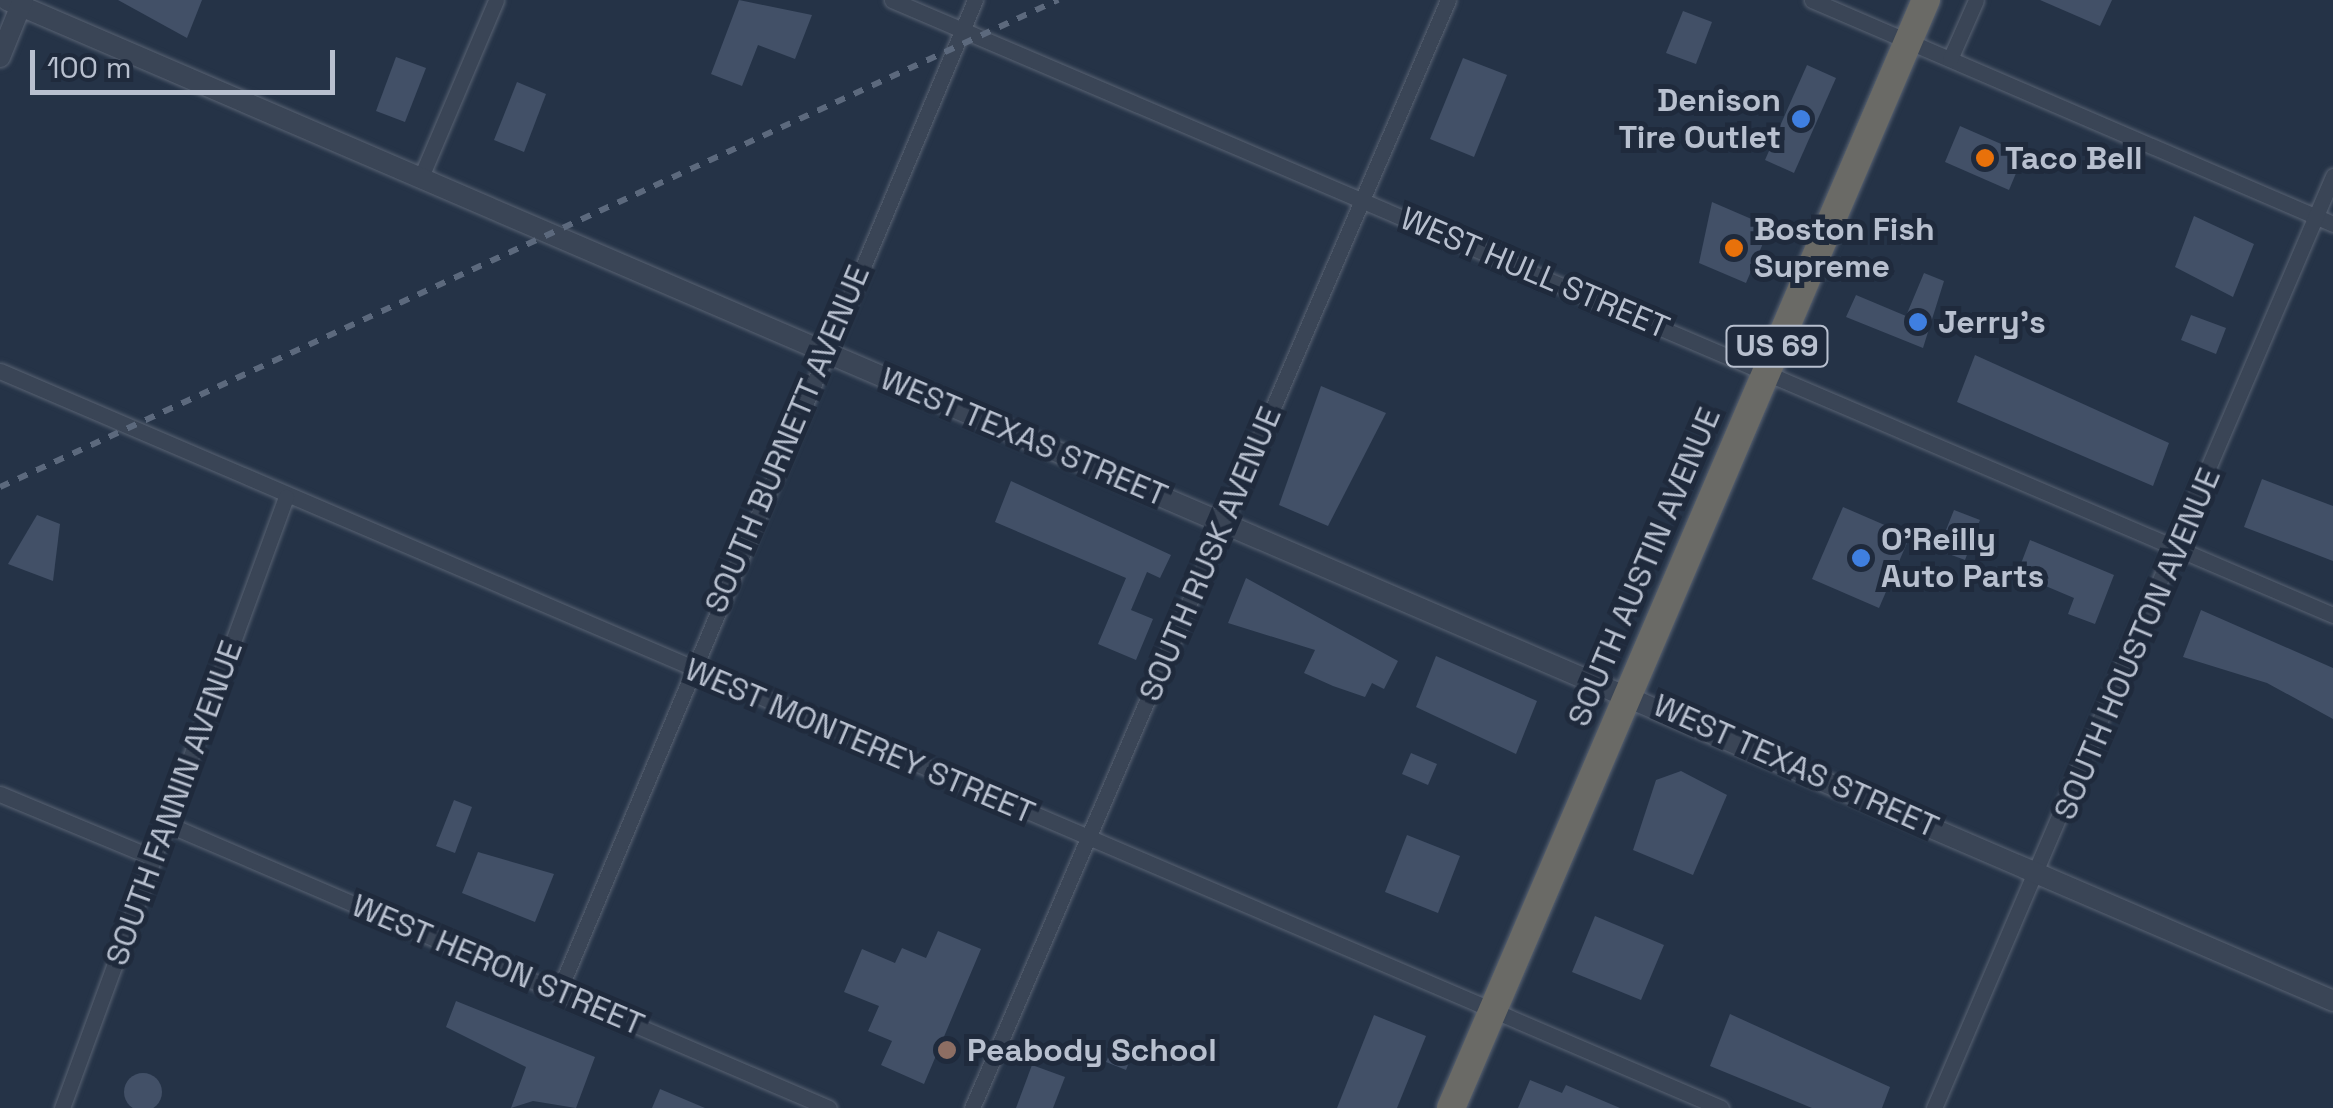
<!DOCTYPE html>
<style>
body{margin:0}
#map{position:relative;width:2333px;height:1108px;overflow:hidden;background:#253347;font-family:"Space Grotesk",sans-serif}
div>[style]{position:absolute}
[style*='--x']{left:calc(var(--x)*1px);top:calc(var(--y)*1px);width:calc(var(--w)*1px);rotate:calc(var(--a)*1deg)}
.building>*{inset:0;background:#425067}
.round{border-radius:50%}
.roads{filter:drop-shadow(0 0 2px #596373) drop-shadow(0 0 2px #596373)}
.minor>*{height:15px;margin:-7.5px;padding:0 7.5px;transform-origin:7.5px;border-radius:7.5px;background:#3a4556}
.tertiary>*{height:20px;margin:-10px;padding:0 10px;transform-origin:10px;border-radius:10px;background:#3a4556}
.trunk>*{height:28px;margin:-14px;padding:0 14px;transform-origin:14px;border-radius:14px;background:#6a6a66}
.rail>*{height:6px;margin-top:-3px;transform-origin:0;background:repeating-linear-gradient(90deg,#5c697d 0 10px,transparent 0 20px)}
.dots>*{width:28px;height:28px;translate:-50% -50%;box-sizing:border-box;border:5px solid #1f2a3c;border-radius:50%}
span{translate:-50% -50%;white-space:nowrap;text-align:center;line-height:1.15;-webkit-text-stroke:10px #1f2a3c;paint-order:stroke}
.shield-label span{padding:2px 8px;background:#1f2a3c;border:2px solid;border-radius:8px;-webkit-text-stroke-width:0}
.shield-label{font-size:30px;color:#b8c0cf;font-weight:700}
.poi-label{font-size:32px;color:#b8c0cf;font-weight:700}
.right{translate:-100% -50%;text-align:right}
.left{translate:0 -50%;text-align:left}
.street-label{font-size:32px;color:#b8c0cf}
.scale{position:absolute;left:30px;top:50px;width:305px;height:45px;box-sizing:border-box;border:5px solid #b8c0cf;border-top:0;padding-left:12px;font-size:30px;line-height:35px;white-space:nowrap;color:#b8c0cf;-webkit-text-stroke:8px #1f2a3c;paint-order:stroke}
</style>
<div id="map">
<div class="building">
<div style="clip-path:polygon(118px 0,202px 0,187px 38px)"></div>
<div style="clip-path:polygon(739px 0,812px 15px,795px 59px,758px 45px,742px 86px,711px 74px)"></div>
<div style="clip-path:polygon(2040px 0,2112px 0,2100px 26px)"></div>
<div style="clip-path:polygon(1683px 11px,1712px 22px,1696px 64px,1666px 53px)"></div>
<div style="clip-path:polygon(396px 57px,426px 68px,405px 122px,376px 111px)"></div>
<div style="clip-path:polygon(1463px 58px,1507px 75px,1474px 157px,1430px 139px)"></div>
<div style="clip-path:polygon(1807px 65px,1836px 78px,1794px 173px,1765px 160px)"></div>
<div style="clip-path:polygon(517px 82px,546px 94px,524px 152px,494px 140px)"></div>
<div style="clip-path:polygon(1960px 126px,2024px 154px,2009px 190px,1945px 162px)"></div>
<div style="clip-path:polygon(1712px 202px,1770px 227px,1746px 283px,1699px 263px)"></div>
<div style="clip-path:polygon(2194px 216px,2254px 244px,2233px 297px,2175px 267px)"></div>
<div style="clip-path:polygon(1924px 273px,1944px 281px,1923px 348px,1846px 317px,1856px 295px,1906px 316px)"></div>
<div style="clip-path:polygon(2191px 315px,2226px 328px,2216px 354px,2181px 340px)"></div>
<div style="clip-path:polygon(1975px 355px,2169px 443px,2153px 486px,1957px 402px)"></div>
<div style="clip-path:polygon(1321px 386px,1386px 413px,1328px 526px,1279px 505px)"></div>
<div style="clip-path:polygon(2262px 479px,2333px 506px,2333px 561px,2244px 527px)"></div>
<div style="clip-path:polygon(1011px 481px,1171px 555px,1160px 578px,1147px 572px,1131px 610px,1153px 619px,1136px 660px,1098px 644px,1126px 578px,995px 522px)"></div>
<div style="clip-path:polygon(1843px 507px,1910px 536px,1879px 608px,1812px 579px)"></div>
<div style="clip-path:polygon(1954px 510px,1980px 520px,1965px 560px,1938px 550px)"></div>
<div style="clip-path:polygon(37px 515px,60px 524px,53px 581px,8px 564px)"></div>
<div style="clip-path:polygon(2030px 540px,2114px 575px,2095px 624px,2068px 614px,2074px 598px,2017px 574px)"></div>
<div style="clip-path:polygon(1246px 578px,1398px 661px,1384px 689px,1372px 683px,1365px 697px,1333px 686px,1304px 673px,1315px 650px,1228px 623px)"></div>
<div style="clip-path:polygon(2201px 610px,2333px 668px,2333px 719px,2267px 683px,2183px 657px)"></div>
<div style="clip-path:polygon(1436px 656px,1537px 701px,1516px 754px,1416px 707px)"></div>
<div style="clip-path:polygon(1411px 753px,1437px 764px,1428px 785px,1402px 774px)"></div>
<div style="clip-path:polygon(1681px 771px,1727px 795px,1693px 875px,1633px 850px,1656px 780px)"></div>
<div style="clip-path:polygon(454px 800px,472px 807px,455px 853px,436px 846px)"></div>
<div style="clip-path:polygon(1407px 835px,1460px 856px,1438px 913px,1385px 892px)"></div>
<div style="clip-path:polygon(478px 852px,554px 874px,535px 922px,462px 893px)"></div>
<div style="clip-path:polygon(1595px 916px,1664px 945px,1641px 1000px,1572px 972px)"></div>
<div style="clip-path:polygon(938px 931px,981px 949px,924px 1084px,881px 1065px,892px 1041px,868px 1031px,879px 1006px,844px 992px,862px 949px,895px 963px,902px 948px,926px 958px)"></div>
<div style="clip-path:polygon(456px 1001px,595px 1057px,576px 1108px,533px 1101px,511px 1108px,526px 1067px,446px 1027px)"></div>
<div style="clip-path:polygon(1730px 1014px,1890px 1087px,1882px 1108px,1812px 1108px,1710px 1066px)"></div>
<div style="clip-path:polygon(1374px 1015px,1426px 1036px,1397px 1108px,1337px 1108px)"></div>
<div style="clip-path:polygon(1116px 1039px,1135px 1047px,1126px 1070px,1106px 1062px)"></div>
<div style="clip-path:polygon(1032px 1065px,1065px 1077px,1053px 1108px,1016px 1108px)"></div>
<div class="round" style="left:124px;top:1073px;width:38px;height:38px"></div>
<div style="clip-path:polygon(1530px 1080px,1562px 1093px,1566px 1085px,1620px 1108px,1518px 1108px)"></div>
<div style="clip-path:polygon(660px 1089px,705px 1108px,652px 1108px)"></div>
</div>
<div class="roads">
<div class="minor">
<div style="--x:892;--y:0;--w:1567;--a:23.11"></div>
<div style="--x:1812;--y:0;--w:567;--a:23.26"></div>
<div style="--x:1950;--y:59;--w:64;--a:-66.2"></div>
<div style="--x:421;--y:177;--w:192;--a:-67"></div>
<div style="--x:0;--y:371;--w:1872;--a:23.18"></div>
<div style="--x:0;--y:794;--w:167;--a:22.6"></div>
<div style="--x:167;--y:824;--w:720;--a:23.22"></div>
<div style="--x:559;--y:991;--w:1075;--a:-67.23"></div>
<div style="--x:62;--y:1108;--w:651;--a:-69.87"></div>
<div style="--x:972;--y:1108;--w:1206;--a:-66.75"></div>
<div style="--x:1934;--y:1108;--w:1014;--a:-66.82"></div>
</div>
<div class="tertiary">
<div style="--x:7;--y:0;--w:2532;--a:23.28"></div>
<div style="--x:0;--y:57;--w:61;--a:-68"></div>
</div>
<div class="trunk">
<div style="--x:1451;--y:1108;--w:1206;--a:-66.8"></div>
</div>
</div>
<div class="rail">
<div style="--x:0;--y:487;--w:1165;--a:-24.72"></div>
</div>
<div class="dots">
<div style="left:1801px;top:119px;background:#3f7fe0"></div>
<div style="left:1985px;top:158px;background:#e8710a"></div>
<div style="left:1734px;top:248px;background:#e8710a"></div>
<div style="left:1918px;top:322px;background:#3f7fe0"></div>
<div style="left:1861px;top:558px;background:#3f7fe0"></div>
<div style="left:947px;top:1050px;background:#8d6e63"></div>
</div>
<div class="shield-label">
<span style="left:1777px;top:346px">US 69</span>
</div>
<div class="poi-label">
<span class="right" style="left:1781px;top:119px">Denison<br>Tire Outlet</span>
<span class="left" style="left:2005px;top:158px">Taco Bell</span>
<span class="left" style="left:1754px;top:248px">Boston Fish<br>Supreme</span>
<span class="left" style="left:1938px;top:322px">Jerry's</span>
<span class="left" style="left:1881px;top:558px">O'Reilly<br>Auto Parts</span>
<span class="left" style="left:967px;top:1050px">Peabody School</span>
</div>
<div class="street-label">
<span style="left:1535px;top:273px;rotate:23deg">WEST HULL STREET</span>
<span style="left:1024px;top:437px;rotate:23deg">WEST TEXAS STREET</span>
<span style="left:787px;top:439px;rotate:-67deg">SOUTH BURNETT AVENUE</span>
<span style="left:1210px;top:554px;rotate:-67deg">SOUTH RUSK AVENUE</span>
<span style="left:1644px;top:567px;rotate:-67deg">SOUTH AUSTIN AVENUE</span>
<span style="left:2137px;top:644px;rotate:-67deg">SOUTH HOUSTON AVENUE</span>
<span style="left:860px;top:741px;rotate:23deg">WEST MONTEREY STREET</span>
<span style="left:1796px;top:766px;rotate:24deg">WEST TEXAS STREET</span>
<span style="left:174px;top:803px;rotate:-70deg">SOUTH FANNIN AVENUE</span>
<span style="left:498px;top:965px;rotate:23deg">WEST HERON STREET</span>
</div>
<div class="scale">100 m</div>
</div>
